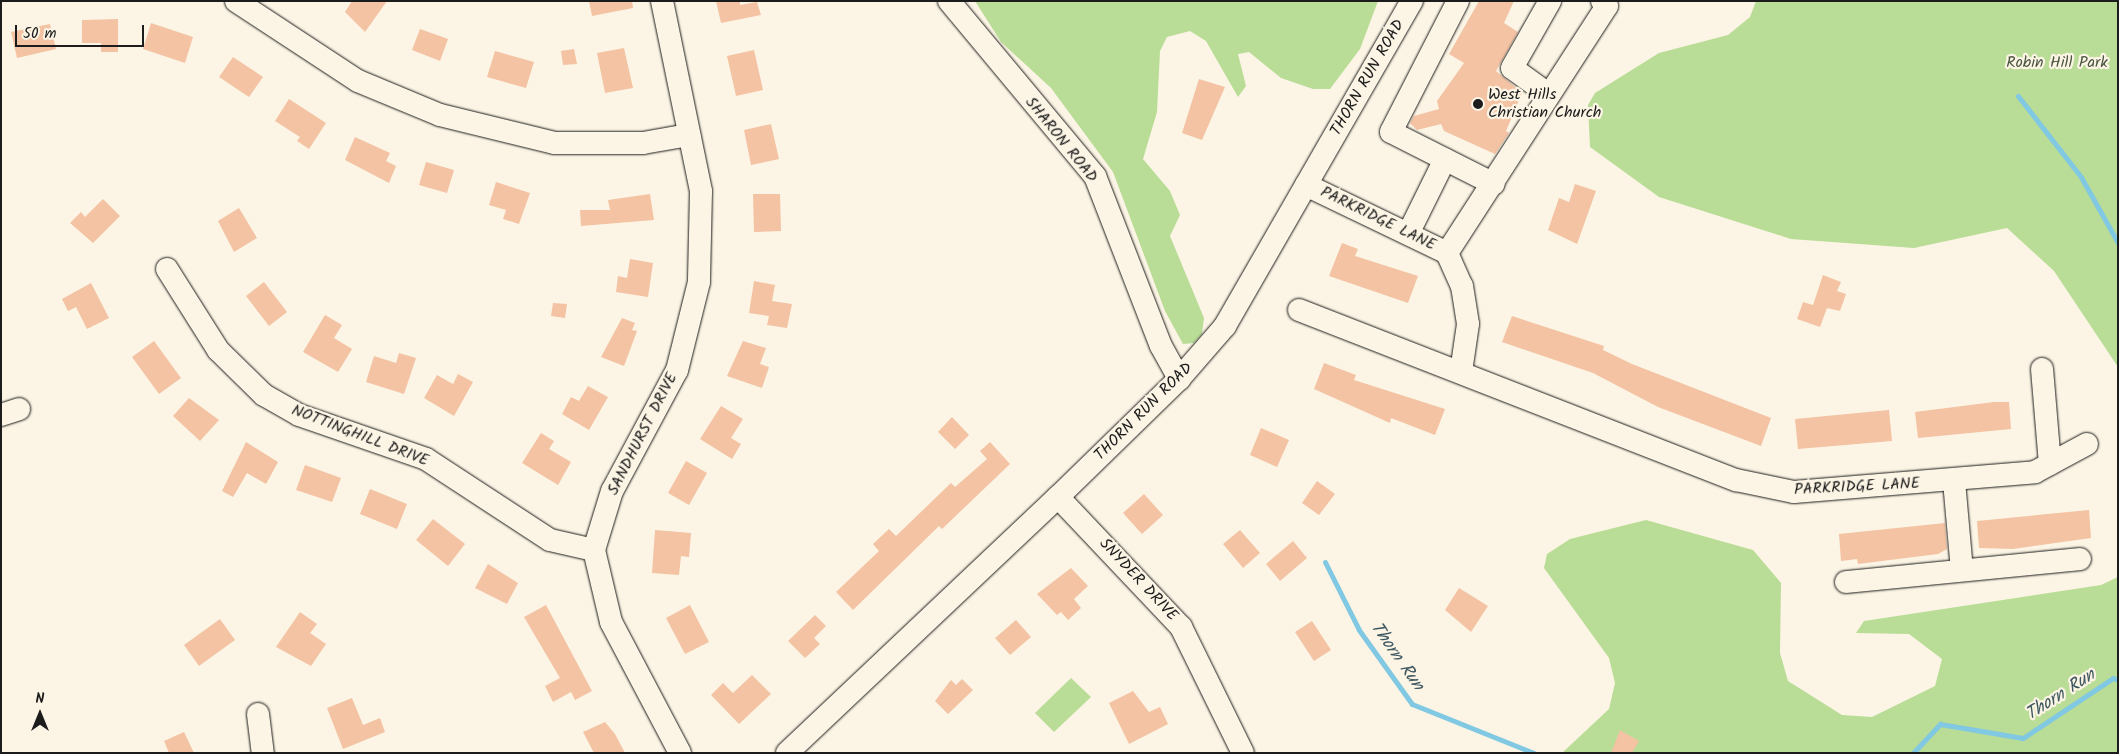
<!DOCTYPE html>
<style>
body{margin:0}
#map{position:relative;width:2119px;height:754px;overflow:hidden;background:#fcf5e5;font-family:Kalam,sans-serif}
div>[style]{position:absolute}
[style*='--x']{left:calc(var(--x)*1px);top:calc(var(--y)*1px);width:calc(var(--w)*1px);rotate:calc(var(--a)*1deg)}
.green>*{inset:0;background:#b9dc96}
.stream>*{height:5px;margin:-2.5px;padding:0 2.5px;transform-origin:2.5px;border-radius:2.5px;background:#81c8e2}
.building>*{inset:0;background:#f3c3a3}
.roads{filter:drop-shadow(0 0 1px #1c1c1c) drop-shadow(0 0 1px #1c1c1c)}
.minor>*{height:22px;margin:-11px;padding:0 11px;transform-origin:11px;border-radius:11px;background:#fcf5e5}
.dots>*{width:14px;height:14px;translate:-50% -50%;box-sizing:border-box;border:2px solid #fcf5e5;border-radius:50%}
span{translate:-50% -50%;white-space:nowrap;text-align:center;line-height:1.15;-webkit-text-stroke:4.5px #fcf5e5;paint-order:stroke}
.park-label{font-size:16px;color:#4b5641}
.street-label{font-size:16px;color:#1c1c1c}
.poi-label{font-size:16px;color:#1c1c1c}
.left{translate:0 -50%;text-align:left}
.water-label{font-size:18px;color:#3f5861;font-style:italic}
.frame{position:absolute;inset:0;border:2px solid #1c1c1c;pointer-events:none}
.north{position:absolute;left:15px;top:689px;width:50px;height:50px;-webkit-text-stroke:4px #fcf5e5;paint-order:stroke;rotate:0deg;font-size:14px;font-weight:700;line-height:20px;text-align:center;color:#1c1c1c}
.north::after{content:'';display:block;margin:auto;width:18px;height:22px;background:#1c1c1c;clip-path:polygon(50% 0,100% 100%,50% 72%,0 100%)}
.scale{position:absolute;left:15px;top:25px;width:129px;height:22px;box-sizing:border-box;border:2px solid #1c1c1c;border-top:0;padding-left:6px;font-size:15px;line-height:18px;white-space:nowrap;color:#1c1c1c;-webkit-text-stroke:4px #fcf5e5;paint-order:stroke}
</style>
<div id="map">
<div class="green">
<div style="clip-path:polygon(975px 1px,1378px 1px,1360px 49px,1330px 89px,1313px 89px,1281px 78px,1249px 52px,1238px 54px,1246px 86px,1238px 97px,1206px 41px,1190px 31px,1167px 37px,1160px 51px,1157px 112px,1143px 159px,1170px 191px,1180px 215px,1170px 236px,1204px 318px,1202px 334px,1194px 343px,1183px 344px,1165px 311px,1113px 172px,1051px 88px,1001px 42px)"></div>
<div style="clip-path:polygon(1756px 1px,2118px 1px,2118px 367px,2054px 271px,2007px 228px,1914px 248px,1791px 239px,1659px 197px,1590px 147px,1588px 105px,1595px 93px,1659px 53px,1728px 35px,1750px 17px)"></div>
<div style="clip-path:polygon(1646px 520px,1753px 550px,1781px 583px,1780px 653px,1788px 681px,1842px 715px,1872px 717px,1935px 686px,1942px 659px,1909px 634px,1856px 633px,1864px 621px,2101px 585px,2118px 577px,2118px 753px,1562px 753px,1609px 709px,1615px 683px,1609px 658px,1544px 568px,1547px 554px,1570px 539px)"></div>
<div style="clip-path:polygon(1071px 678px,1091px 697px,1054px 732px,1035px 713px)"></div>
</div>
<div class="stream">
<div style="--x:2018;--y:96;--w:103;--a:52.1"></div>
<div style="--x:2081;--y:177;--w:76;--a:60.7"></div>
<div style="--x:1325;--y:562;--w:76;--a:63.4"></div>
<div style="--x:1359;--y:630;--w:91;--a:54.4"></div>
<div style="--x:1412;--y:704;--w:131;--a:21.9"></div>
<div style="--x:1913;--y:753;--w:40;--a:-47"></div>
<div style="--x:1940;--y:724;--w:84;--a:9.6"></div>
<div style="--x:2023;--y:738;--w:108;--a:-33.7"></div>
<div style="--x:2113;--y:678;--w:5;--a:22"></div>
</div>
<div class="building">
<div style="clip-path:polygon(352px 1px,387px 1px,365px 32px,345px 12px)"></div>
<div style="clip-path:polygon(589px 1px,632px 1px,633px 8px,592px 16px)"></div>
<div style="clip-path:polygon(716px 1px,740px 1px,740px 5px,757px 2px,761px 15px,721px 23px)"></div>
<div style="clip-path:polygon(1479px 1px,1514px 1px,1504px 23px,1518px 32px,1496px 71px,1522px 93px,1506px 131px,1509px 133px,1495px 154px,1444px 131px,1441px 124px,1417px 130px,1410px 123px,1414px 116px,1439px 109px,1437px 101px,1464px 63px,1449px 54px)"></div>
<div style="clip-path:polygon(118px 19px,118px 52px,101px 52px,101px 43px,82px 43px,82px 20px)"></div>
<div style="clip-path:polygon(151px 23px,193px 37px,185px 63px,143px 49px)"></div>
<div style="clip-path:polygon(50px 24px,56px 49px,17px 58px,11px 32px)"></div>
<div style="clip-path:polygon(420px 29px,448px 39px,440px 61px,412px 50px)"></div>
<div style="clip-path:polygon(624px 48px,633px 88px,605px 93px,597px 53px)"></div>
<div style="clip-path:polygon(574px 49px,577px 64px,563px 65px,561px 51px)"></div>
<div style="clip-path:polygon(754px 50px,763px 90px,736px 96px,727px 56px)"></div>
<div style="clip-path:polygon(495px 51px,534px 62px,526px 88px,487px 77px)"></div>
<div style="clip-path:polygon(233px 57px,263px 77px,249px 97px,219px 77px)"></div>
<div style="clip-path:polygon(1199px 79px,1225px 87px,1202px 140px,1182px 133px)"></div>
<div style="clip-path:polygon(289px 99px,326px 123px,309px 149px,297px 141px,300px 137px,275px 121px)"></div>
<div style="clip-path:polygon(771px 124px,779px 159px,751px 165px,744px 130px)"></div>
<div style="clip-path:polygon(355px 137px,390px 153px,386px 161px,396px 166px,389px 183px,345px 160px)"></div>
<div style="clip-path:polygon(426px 162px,454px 170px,447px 193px,419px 185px)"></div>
<div style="clip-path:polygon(496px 182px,530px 193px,519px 224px,503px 219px,506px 210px,489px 205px)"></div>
<div style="clip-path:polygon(1575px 184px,1596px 191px,1577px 244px,1548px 230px,1559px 198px,1569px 202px)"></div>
<div style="clip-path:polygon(650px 194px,654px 220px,581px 226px,580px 210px,610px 210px,608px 200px)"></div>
<div style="clip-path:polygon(753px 194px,780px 194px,781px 231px,754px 232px)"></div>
<div style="clip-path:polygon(103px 199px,120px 216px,93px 243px,70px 223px,81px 212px,85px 217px)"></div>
<div style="clip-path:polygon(239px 208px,257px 238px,234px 252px,218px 221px)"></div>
<div style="clip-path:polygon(1342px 243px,1358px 249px,1355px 256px,1418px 276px,1408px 303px,1329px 276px)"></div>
<div style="clip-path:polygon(630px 259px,653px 263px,648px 297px,616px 292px,618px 276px,627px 278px)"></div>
<div style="clip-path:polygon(1823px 275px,1841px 282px,1837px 291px,1846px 294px,1840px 311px,1827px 308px,1820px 327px,1797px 319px,1803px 302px,1813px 305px)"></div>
<div style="clip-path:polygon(754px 281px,775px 285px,772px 301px,792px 304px,787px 328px,767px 325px,769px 316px,749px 313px)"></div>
<div style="clip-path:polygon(264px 282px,287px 312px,269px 326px,246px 296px)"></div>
<div style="clip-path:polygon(91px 283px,109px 318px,87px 329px,76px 307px,68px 311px,62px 299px)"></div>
<div style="clip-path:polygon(553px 303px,567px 304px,565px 318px,551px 316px)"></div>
<div style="clip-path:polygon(325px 315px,342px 325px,334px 338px,352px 349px,338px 372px,303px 352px)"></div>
<div style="clip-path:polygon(1512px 316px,1604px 346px,1603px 350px,1632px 364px,1771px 418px,1761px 446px,1658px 407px,1593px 373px,1502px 342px)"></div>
<div style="clip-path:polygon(622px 318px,635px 323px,632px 330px,637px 331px,624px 366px,601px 357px)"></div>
<div style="clip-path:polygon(154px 341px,181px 378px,159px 394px,132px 357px)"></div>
<div style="clip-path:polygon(743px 341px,766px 348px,760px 364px,769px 367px,762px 388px,727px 376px)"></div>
<div style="clip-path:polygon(399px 353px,416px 358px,404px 394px,366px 382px,374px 356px,396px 363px)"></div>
<div style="clip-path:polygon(1324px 363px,1356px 375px,1354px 380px,1445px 409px,1435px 435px,1391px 418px,1390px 423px,1314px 389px)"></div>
<div style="clip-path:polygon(458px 374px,473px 382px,454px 416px,424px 398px,437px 375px,453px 384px)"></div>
<div style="clip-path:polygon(588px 386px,608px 397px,589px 430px,562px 414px,571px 397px,579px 401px)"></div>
<div style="clip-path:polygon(189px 398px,219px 420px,200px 441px,173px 416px)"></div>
<div style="clip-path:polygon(1994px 402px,2009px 402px,2011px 429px,1918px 438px,1915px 412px)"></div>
<div style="clip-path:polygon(721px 406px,743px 419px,731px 438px,741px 444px,732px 459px,700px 439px)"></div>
<div style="clip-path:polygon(1889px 410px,1892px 441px,1798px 449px,1795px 419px)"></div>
<div style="clip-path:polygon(952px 417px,969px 435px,955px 449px,938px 432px)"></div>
<div style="clip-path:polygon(1261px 428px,1289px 440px,1277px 467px,1250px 455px)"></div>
<div style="clip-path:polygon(541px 433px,554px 441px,549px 449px,571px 462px,558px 485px,522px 463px)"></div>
<div style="clip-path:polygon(246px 442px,278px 462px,266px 484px,247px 473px,233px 497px,222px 491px)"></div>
<div style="clip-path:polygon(990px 442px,1010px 464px,942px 529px,939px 526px,853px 610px,836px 592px,879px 551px,873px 544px,889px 529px,896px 536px,951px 483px,955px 487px,987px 459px,980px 451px)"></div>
<div style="clip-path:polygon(686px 461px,707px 473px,689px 505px,668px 493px)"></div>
<div style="clip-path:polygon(305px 465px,341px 478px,332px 502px,296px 490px)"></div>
<div style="clip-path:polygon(1317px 481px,1335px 494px,1319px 515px,1302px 503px)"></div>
<div style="clip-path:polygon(370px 489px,407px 504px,397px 529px,360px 514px)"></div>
<div style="clip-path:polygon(1144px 494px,1163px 515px,1142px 534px,1123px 513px)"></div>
<div style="clip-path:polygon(2089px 510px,2091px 538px,2013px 549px,1979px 548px,1977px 521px)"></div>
<div style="clip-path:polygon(433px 519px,465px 544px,448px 566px,416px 540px)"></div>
<div style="clip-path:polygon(1945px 523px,1947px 549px,1938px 554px,1858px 564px,1857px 559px,1841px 561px,1839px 534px)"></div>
<div style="clip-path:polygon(655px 530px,691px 533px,689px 557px,681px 556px,679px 575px,652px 573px)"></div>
<div style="clip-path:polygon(1240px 530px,1260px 553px,1243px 568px,1223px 544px)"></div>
<div style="clip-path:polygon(1293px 541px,1307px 558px,1280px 581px,1266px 564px)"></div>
<div style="clip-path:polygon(488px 564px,518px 583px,507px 604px,475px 588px)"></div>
<div style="clip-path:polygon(1071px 568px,1088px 586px,1074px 599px,1081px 608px,1068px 620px,1061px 612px,1057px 615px,1037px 594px)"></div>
<div style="clip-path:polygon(1459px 588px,1488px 606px,1471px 632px,1445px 610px)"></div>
<div style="clip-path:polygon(546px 605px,592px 691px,575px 700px,571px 692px,553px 702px,545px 686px,560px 678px,524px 617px)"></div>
<div style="clip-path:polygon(690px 605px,709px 642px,685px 654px,666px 618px)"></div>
<div style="clip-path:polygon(300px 612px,317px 624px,310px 633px,326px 644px,311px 666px,276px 647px)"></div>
<div style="clip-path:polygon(815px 615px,826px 626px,814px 638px,820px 644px,805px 658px,788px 641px)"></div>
<div style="clip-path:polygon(220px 619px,235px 640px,199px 666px,184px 645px)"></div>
<div style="clip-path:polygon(1016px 620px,1031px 637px,1010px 655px,995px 638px)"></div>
<div style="clip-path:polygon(1312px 621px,1331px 650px,1314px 661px,1295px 632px)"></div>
<div style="clip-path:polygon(752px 675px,771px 694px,739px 724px,711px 695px,723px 683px,733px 693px)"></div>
<div style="clip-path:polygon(962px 679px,973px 690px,948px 714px,935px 701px,951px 680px,956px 685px)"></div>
<div style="clip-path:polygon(1133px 691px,1149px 712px,1160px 707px,1168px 724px,1129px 744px,1109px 703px)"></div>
<div style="clip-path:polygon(352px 698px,363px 725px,380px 718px,385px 732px,343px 749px,327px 708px)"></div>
<div style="clip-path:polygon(605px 722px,615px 734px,625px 753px,594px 753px,583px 732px)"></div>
<div style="clip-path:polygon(1620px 730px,1639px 741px,1632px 753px,1611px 753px)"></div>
<div style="clip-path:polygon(184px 732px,194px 753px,169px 753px,164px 741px)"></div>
</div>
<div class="roads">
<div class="minor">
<div style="--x:236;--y:1;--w:146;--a:33.3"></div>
<div style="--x:358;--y:81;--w:89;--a:22.5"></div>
<div style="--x:440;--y:115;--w:118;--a:13.7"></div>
<div style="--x:555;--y:143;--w:88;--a:0"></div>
<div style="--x:643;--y:143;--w:47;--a:-9.9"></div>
<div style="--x:662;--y:1;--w:194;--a:78.4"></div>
<div style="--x:701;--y:191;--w:91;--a:91.3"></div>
<div style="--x:699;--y:282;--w:91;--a:104"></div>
<div style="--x:677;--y:370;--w:137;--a:118.2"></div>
<div style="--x:612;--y:491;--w:62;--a:107"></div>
<div style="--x:594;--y:550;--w:74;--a:76.7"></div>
<div style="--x:611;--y:622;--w:148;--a:62.2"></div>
<div style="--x:949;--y:1;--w:228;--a:50.2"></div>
<div style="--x:1095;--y:176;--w:182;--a:68.8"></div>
<div style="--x:1161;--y:346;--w:38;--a:61"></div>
<div style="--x:1458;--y:1;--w:147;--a:117.1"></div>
<div style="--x:1391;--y:132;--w:115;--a:26.8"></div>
<div style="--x:1548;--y:94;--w:44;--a:-144.2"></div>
<div style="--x:1512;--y:68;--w:77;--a:-60.4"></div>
<div style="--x:1306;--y:185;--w:157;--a:25.7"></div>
<div style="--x:1447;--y:253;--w:36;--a:66"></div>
<div style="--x:1462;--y:286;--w:38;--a:81"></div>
<div style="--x:1468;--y:324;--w:49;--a:98.3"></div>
<div style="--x:1409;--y:232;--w:81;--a:-63.7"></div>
<div style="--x:1447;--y:253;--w:294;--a:-57.1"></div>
<div style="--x:1607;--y:6;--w:7;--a:-135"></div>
<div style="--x:167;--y:269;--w:96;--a:57.8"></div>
<div style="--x:218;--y:350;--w:64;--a:44.4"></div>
<div style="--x:264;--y:395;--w:40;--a:29.7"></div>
<div style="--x:299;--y:415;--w:134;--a:19.1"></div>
<div style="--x:426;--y:459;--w:148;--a:33.2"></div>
<div style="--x:550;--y:540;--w:45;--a:12.8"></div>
<div style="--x:1299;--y:310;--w:469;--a:21.3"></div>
<div style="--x:1736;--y:480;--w:59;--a:11.7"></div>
<div style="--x:1794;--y:492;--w:242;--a:-4.7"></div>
<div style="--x:2035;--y:472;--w:59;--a:-28.3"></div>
<div style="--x:2042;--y:369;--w:95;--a:85.2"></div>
<div style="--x:1;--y:415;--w:19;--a:-18"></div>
<div style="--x:1954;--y:481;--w:89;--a:84.9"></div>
<div style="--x:1058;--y:497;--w:179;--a:46.6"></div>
<div style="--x:1181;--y:627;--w:140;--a:63.8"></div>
<div style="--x:1846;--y:582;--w:235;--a:-5.6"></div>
<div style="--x:258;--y:714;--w:39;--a:83"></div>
<div style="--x:787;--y:753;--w:373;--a:-43.4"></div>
<div style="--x:1058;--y:497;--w:169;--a:-44.3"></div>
<div style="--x:1179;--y:379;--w:70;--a:-49"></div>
<div style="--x:1225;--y:326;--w:375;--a:-60.1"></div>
</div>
</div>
<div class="dots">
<div style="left:1478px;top:104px;background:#1c1c1c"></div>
</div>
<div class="park-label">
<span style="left:2057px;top:63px">Robin Hill Park</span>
</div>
<div class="street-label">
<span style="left:1368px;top:78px;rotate:-60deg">THORN RUN ROAD</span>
<span style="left:1061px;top:140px;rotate:51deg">SHARON ROAD</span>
<span style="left:1378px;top:219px;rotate:26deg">PARKRIDGE LANE</span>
<span style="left:1144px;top:412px;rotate:-45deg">THORN RUN ROAD</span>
<span style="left:643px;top:434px;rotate:-63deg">SANDHURST DRIVE</span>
<span style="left:360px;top:436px;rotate:21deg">NOTTINGHILL DRIVE</span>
<span style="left:1857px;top:487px;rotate:-3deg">PARKRIDGE LANE</span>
<span style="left:1138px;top:580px;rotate:47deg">SNYDER DRIVE</span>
</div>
<div class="poi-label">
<span class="left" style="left:1488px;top:104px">West Hills<br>Christian Church</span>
</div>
<div class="water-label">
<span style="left:1396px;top:657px;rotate:55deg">Thorn Run</span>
<span style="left:2061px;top:696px;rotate:-33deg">Thorn Run</span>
</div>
<div class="frame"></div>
<div class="north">N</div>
<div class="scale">50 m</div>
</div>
